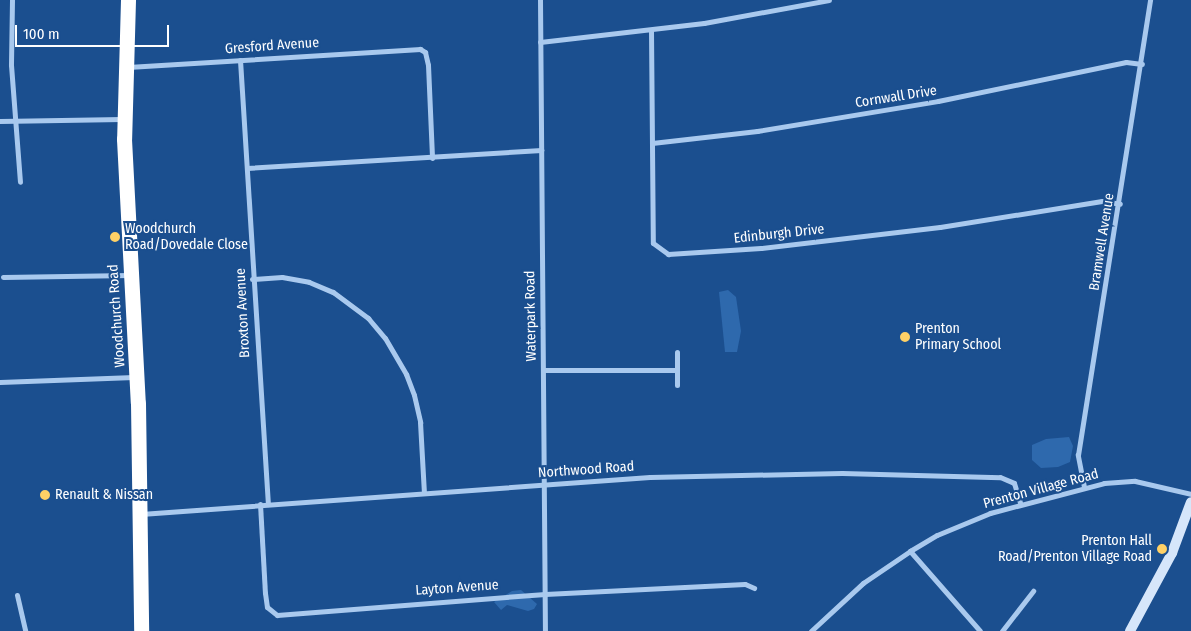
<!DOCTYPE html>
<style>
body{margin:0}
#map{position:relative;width:1191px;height:631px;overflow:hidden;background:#1b4f8f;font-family:"Fira Sans Condensed",sans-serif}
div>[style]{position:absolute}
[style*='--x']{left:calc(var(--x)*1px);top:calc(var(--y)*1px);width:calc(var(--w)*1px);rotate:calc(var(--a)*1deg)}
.green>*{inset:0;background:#2e69ad}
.street>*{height:5px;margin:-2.5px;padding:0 2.5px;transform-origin:2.5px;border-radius:2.5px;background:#a9c9ee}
.secondary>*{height:10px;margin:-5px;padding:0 5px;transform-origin:5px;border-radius:5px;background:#d6e6fa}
.highway>*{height:15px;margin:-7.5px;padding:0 7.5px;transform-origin:7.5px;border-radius:7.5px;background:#fff}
.dots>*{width:14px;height:14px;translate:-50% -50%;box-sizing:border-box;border:2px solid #1b4f8f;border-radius:50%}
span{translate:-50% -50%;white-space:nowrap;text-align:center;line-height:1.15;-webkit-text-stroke:4px #1b4f8f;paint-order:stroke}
.street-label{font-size:14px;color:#fff}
.poi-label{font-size:14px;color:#fff}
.left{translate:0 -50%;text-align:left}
.right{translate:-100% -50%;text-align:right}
.scale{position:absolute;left:15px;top:25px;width:154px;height:22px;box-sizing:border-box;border:2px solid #fff;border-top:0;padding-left:6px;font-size:15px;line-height:18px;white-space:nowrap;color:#fff;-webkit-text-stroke:4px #1b4f8f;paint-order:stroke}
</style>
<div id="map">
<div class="green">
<div style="clip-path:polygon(728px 290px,736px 297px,741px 331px,737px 352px,725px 352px,719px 292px)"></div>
<div style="clip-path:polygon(1069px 437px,1073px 446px,1070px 462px,1058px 467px,1041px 468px,1032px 460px,1032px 445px,1046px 439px)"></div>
<div style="clip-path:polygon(521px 590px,537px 604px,534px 609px,528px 611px,507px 605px,501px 610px,494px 602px,512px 591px)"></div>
</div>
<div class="street">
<div style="--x:12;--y:0;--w:65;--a:90.9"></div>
<div style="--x:11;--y:65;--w:117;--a:85.6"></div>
<div style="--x:540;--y:0;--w:631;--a:89.55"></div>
<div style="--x:651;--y:31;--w:212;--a:89.5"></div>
<div style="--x:653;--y:243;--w:19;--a:36"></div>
<div style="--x:668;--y:254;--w:93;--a:-3.7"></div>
<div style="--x:761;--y:248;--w:180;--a:-6.7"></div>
<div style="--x:940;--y:227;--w:164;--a:-9.1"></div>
<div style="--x:1102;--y:201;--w:18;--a:9"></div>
<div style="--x:540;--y:42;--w:165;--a:-6.6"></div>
<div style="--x:704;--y:23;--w:127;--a:-10.4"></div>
<div style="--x:240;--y:60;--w:445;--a:86.4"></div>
<div style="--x:128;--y:67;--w:293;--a:-3.5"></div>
<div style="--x:420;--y:49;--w:6;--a:31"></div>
<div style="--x:425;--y:52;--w:13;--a:77"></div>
<div style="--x:428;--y:65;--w:93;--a:87.5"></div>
<div style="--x:0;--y:121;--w:122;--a:-0.9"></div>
<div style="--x:652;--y:143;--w:106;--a:-6.5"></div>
<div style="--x:757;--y:131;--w:183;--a:-9.4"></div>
<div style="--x:938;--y:101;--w:192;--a:-11.7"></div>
<div style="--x:1126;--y:62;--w:16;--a:7"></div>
<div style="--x:247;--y:168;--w:295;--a:-3.5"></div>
<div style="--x:3;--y:277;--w:127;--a:-0.9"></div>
<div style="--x:252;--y:279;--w:30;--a:-4"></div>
<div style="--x:282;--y:277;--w:27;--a:10"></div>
<div style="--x:309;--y:282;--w:26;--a:23"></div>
<div style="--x:333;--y:292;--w:44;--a:36.6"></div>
<div style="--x:368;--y:318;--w:26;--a:50"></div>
<div style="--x:385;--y:338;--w:42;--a:59.7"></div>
<div style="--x:406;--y:374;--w:22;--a:69"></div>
<div style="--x:414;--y:395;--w:28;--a:77"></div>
<div style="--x:420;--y:422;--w:71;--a:86.8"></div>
<div style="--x:677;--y:352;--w:33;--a:90"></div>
<div style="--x:543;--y:370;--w:134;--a:0"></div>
<div style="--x:0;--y:382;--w:134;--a:-2.1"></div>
<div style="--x:1084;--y:487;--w:33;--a:-101"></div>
<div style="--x:1078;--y:455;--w:461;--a:-81"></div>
<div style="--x:260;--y:504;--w:89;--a:86.8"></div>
<div style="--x:265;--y:593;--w:14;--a:82"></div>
<div style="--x:267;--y:607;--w:13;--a:39"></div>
<div style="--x:277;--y:615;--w:269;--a:-4.5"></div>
<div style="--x:545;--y:594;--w:200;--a:-2.9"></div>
<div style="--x:745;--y:584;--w:10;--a:24"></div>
<div style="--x:141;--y:514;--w:510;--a:-4.16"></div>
<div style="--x:650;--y:477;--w:192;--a:-1.2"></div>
<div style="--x:842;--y:473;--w:158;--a:1.5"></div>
<div style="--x:1000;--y:477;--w:15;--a:23"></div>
<div style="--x:1014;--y:483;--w:21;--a:73"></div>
<div style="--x:910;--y:551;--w:106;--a:48.8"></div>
<div style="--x:17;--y:595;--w:37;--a:77"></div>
<div style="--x:811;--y:631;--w:71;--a:-42.7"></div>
<div style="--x:863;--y:583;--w:57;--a:-34.2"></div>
<div style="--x:910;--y:551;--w:31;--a:-31"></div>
<div style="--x:937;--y:535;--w:57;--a:-22.5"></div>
<div style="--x:990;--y:513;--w:118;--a:-14.7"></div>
<div style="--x:1104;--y:483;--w:31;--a:-4"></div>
<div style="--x:1135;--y:481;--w:57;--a:13.1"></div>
<div style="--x:1002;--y:631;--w:51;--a:-52.2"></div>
</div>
<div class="secondary">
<div style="--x:1130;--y:631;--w:89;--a:-61.7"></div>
<div style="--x:1172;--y:553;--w:54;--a:-69.6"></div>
</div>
<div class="highway">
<div style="--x:128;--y:0;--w:139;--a:91.6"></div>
<div style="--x:124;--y:139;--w:264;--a:87"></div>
<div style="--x:138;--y:403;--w:228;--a:89.2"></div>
</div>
<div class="dots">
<div style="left:115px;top:237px;background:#ffd166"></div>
<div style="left:905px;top:337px;background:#ffd166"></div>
<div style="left:45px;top:495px;background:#ffd166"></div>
<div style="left:1162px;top:549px;background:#ffd166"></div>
</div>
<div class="street-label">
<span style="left:272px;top:46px;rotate:-4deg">Gresford Avenue</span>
<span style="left:896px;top:97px;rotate:-9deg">Cornwall Drive</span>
<span style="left:779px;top:234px;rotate:-6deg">Edinburgh Drive</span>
<span style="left:1102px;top:242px;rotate:-81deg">Bramwell Avenue</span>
<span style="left:243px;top:313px;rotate:-93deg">Broxton Avenue</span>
<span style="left:117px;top:316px;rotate:-94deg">Woodchurch Road</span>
<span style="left:531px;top:316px;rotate:-91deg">Waterpark Road</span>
<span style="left:586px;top:470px;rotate:-4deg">Northwood Road</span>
<span style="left:1041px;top:489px;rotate:-15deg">Prenton Village Road</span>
<span style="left:457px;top:588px;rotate:-4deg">Layton Avenue</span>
</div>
<div class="poi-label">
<span class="left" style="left:125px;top:237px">Woodchurch<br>Road/Dovedale Close</span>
<span class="left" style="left:915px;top:337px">Prenton<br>Primary School</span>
<span class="left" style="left:55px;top:495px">Renault &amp; Nissan</span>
<span class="right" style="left:1152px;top:549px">Prenton Hall<br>Road/Prenton Village Road</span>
</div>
<div class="scale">100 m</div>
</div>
